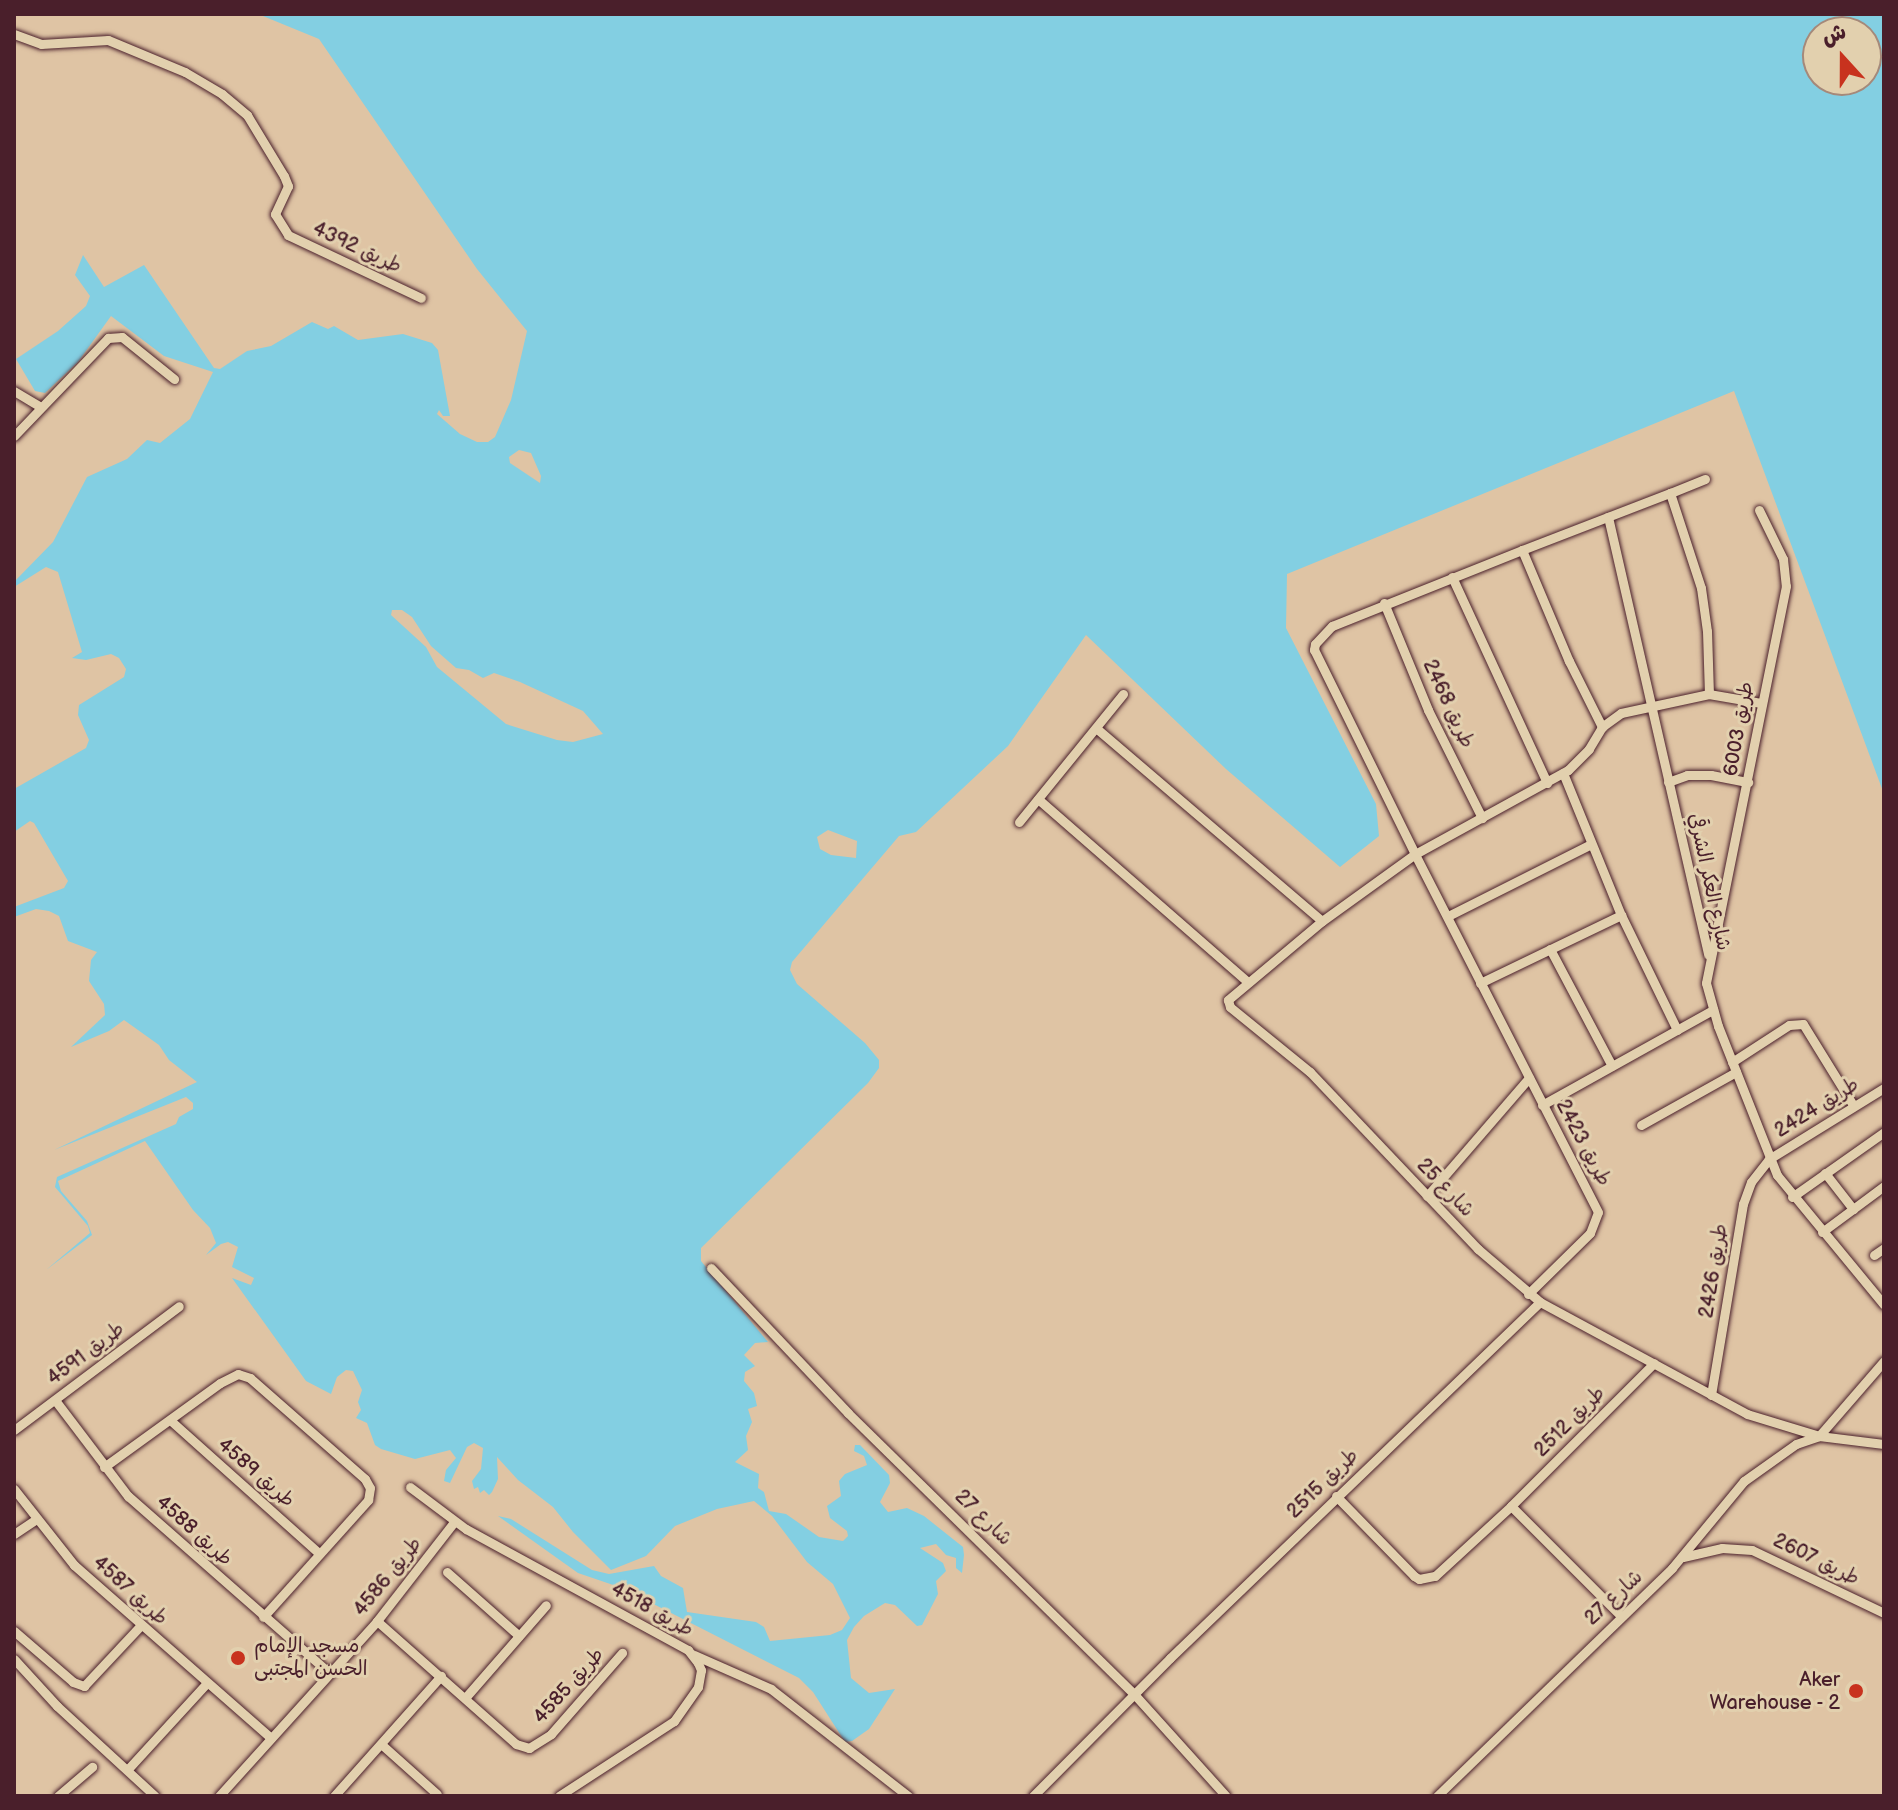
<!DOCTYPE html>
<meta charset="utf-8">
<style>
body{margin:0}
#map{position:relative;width:1898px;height:1810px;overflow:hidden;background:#dfc4a4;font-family:"Balsamiq Sans","Playpen Sans Arabic",sans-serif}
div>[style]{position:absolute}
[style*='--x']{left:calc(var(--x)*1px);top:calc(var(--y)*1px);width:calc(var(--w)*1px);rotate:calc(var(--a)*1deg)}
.water>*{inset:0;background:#83cfe2}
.roads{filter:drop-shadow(0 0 2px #4a1f2b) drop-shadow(0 0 2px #4a1f2b)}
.minor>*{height:9px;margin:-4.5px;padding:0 4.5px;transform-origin:4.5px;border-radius:4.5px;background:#e2d0ae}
.dots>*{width:22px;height:22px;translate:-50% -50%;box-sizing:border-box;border:4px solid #e2d0ae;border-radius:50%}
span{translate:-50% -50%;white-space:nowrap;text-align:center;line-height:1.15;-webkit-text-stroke:6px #e2d0ae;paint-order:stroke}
.street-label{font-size:20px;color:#4a1f2b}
.poi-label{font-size:20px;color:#4a1f2b}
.left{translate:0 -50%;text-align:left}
.right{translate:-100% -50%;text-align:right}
.frame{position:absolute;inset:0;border:16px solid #4a1f2b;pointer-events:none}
.north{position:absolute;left:1802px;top:16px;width:80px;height:80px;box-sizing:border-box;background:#e2d0ae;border:2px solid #a5897a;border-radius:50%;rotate:339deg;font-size:22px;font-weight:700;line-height:32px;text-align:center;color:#4a1f2b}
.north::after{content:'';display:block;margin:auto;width:28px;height:36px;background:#c8321e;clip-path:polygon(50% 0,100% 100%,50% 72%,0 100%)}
</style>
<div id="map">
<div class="water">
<div style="clip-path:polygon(evenodd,258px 14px,1884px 14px,1884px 794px,1734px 391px,1287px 574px,1286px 628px,1376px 804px,1379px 836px,1340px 867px,1226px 769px,1086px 635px,1008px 746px,916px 832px,899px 836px,792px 962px,790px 970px,797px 984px,865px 1043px,879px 1060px,879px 1068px,868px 1083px,701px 1248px,701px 1261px,768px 1342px,755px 1343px,744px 1355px,755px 1366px,745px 1372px,744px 1381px,754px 1393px,757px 1406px,748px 1409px,752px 1422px,746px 1436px,748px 1450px,735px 1462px,759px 1474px,758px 1488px,764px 1492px,769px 1511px,786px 1514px,819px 1537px,843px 1541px,848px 1536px,847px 1531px,830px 1518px,827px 1506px,841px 1496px,839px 1481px,845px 1474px,867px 1465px,864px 1456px,854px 1451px,855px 1445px,860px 1445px,889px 1475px,890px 1483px,880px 1502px,888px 1512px,907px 1508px,924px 1516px,963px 1547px,964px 1555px,962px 1573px,956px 1568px,956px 1558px,946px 1555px,936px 1544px,920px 1548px,943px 1563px,946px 1571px,936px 1581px,938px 1594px,922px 1625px,917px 1626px,895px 1605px,885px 1603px,864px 1616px,854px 1627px,847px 1640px,851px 1678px,869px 1693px,895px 1689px,869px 1729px,852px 1741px,845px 1742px,813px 1692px,799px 1678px,622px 1588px,578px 1573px,498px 1516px,511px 1519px,592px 1570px,609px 1574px,654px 1566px,661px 1576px,683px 1588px,687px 1612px,756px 1622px,764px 1627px,770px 1641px,830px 1635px,842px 1630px,850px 1618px,833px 1584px,807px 1562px,772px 1516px,754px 1501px,717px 1509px,675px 1526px,646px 1556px,611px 1570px,573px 1532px,553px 1507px,518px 1480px,497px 1457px,498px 1479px,492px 1492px,489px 1495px,484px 1490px,480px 1493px,478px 1487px,474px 1489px,472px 1481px,481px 1469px,483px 1448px,474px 1443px,467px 1447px,450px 1483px,444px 1481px,446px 1470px,456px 1458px,450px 1450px,415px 1459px,381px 1449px,375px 1445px,367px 1423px,356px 1418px,361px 1410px,358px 1402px,362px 1390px,353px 1371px,346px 1370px,337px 1377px,331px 1394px,306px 1381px,232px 1278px,251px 1285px,254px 1278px,232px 1267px,238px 1247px,228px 1242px,221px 1244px,206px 1255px,216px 1243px,210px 1228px,193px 1210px,145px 1141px,58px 1181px,61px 1191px,87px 1221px,92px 1235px,46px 1270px,90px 1233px,88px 1226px,55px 1187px,57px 1177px,176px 1124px,179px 1117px,193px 1109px,193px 1103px,186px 1097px,54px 1150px,197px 1082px,169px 1060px,159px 1045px,124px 1020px,109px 1031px,71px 1047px,105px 1015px,104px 1004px,89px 981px,91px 960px,97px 952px,68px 941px,59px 916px,49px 911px,36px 909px,14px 917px,14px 907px,64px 888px,68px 881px,34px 823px,30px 821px,14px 832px,14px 789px,86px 748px,89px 740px,78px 715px,79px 705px,124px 677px,126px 669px,119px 658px,111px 654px,86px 660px,72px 658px,82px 652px,58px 572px,46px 567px,14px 587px,14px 582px,53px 542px,87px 477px,127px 459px,147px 440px,160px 443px,190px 419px,213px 372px,164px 356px,111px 316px,78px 362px,45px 393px,35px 391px,16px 359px,58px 331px,86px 306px,90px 296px,75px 275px,83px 255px,104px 287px,144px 265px,214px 368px,220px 369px,247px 351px,271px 346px,312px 322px,328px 329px,334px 326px,358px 340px,403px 334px,432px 343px,438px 350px,450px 416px,443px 416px,439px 410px,437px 414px,460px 434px,477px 442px,488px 442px,495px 437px,511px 400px,527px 331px,477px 269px,319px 39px,258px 14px,1818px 32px,1866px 32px,1866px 80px,1818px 80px,1818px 32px,258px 14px,519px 450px,531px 453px,541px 476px,540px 483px,510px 463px,509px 457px,519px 450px,258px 14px,392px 610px,402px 610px,412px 617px,431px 646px,456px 668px,469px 670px,483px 678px,494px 673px,520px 682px,583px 711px,603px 734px,573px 742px,557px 740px,506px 724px,437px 667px,426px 647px,391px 615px,392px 610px,258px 14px,828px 830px,857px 841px,856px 858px,831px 855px,820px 849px,817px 837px,828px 830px)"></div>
</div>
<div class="roads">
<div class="minor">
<div style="--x:14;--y:34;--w:29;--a:20"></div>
<div style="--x:41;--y:44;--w:67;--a:-3.4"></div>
<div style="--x:108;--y:40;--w:83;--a:22.6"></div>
<div style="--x:185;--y:72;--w:43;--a:30.7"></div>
<div style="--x:222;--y:94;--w:33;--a:40"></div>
<div style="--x:247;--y:115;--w:71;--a:58.8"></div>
<div style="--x:284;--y:176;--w:11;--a:68"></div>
<div style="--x:288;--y:186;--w:31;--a:115"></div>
<div style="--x:275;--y:214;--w:25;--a:58"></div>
<div style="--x:288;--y:235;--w:147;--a:25.3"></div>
<div style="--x:14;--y:391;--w:31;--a:31"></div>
<div style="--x:14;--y:436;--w:136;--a:-46.2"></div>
<div style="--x:108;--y:338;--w:14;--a:-4"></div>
<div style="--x:122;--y:337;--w:67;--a:38.9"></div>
<div style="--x:1705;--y:479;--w:38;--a:158"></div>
<div style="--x:1670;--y:493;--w:100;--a:71.9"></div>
<div style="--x:1701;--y:588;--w:43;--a:82.1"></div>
<div style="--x:1707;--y:631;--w:63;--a:88.2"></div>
<div style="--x:1759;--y:510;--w:55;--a:63.9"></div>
<div style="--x:1783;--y:559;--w:27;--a:84"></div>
<div style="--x:1786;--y:586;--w:405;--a:101.4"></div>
<div style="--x:1706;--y:983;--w:45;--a:74.4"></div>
<div style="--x:1718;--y:1026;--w:160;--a:68.4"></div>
<div style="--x:1777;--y:1175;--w:168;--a:50.5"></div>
<div style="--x:1608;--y:517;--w:449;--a:77.1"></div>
<div style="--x:1522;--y:550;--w:159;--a:-21.1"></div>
<div style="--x:1452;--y:577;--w:227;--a:65.2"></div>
<div style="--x:1384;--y:603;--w:116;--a:67.6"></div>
<div style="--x:1428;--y:710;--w:121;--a:63.4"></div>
<div style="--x:1761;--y:703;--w:53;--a:-170.2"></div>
<div style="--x:1709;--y:694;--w:90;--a:167.8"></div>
<div style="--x:1621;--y:713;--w:24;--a:144"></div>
<div style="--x:1602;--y:727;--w:26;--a:121"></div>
<div style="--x:1589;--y:749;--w:30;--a:135"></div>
<div style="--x:1568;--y:770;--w:175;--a:151.2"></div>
<div style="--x:1415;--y:854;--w:115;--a:144.2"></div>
<div style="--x:1322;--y:921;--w:123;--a:140"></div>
<div style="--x:1228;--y:1000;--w:7;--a:74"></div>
<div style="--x:1230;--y:1007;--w:103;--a:39.1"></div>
<div style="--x:1310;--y:1072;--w:244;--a:46.5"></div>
<div style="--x:1478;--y:1249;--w:82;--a:40.5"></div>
<div style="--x:1540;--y:1302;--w:235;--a:28.4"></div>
<div style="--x:1747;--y:1414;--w:75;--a:17"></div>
<div style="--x:1819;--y:1436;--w:65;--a:7"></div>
<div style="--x:1096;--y:728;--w:297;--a:40.5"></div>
<div style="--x:1563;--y:773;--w:153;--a:67.8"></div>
<div style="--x:1621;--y:915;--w:128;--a:64"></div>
<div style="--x:1668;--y:782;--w:20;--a:-20"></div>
<div style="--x:1687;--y:775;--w:24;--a:0"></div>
<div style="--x:1711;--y:775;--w:38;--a:11"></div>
<div style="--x:1038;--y:799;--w:279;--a:41.1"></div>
<div style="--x:1019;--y:822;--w:165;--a:-50.9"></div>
<div style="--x:1448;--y:916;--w:160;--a:-26.7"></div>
<div style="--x:1550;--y:949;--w:132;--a:62.1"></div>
<div style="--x:1480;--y:983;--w:157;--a:-25.7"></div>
<div style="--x:1732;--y:1062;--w:68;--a:-33"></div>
<div style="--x:1789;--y:1025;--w:14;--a:-4"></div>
<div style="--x:1803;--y:1024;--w:95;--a:58.3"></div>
<div style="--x:1542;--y:1105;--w:196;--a:-29.1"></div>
<div style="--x:1641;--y:1125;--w:109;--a:-29.2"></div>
<div style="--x:1825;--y:1173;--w:46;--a:52.1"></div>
<div style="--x:1427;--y:1196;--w:156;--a:-49.2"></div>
<div style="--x:1792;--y:1197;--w:113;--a:-35.2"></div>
<div style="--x:1822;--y:1232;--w:77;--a:-36.6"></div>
<div style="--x:1874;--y:1255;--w:12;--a:-35"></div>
<div style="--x:711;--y:1268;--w:199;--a:46.6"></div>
<div style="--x:848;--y:1413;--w:401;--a:44.5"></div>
<div style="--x:1134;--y:1694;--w:137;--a:48"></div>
<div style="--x:1528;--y:1294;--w:87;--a:-44.5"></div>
<div style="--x:1590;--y:1233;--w:22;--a:-69"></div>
<div style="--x:1598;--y:1212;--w:402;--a:-117.1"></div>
<div style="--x:1415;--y:854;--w:228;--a:-116.3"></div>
<div style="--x:1314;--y:650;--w:6;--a:-81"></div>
<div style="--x:1315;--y:644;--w:25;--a:-47"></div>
<div style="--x:1332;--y:626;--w:205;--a:-21.8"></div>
<div style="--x:1522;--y:550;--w:121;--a:67.1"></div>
<div style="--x:1569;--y:661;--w:74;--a:63.4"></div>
<div style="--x:1711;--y:1395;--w:194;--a:-80.5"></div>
<div style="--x:1743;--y:1204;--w:23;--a:-70"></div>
<div style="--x:1751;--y:1182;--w:29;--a:-52"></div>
<div style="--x:1769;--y:1159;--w:135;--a:-31.7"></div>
<div style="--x:55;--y:1400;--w:121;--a:52.8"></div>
<div style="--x:128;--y:1496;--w:266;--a:41.3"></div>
<div style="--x:170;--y:1420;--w:200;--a:41.8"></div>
<div style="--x:14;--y:1430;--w:206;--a:-36.9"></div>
<div style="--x:104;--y:1467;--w:143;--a:-35.9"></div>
<div style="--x:220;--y:1383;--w:20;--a:-27"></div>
<div style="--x:238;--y:1374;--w:13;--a:18"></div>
<div style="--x:250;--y:1378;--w:153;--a:41.3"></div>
<div style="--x:365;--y:1479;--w:10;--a:61"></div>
<div style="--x:370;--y:1488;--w:12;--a:99"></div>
<div style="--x:368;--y:1500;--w:157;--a:131.9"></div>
<div style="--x:410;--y:1487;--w:70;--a:36.9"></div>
<div style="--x:466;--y:1529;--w:253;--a:28.6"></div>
<div style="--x:688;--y:1650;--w:16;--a:52"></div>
<div style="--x:698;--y:1663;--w:8;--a:67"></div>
<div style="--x:701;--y:1670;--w:17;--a:100"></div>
<div style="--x:698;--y:1687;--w:42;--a:125.2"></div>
<div style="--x:674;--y:1721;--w:137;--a:146.9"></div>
<div style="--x:14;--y:1489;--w:97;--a:51.7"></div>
<div style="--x:74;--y:1565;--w:262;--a:41.3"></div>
<div style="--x:1336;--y:1496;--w:112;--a:45.7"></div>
<div style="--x:1414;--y:1576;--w:6;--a:31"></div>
<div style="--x:1419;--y:1579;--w:16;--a:-11"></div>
<div style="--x:1435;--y:1576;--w:103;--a:-42.6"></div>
<div style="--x:1511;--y:1506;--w:202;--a:-45"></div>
<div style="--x:1511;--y:1506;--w:156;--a:45"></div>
<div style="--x:14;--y:1534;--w:27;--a:-34"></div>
<div style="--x:1683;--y:1557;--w:40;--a:-13"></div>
<div style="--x:1722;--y:1548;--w:30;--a:4"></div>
<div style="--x:1752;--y:1550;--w:146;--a:25.5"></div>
<div style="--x:447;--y:1572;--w:96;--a:41.6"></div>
<div style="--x:377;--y:1621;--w:186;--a:41.5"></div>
<div style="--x:516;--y:1744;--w:14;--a:17"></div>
<div style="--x:529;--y:1748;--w:26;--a:-32"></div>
<div style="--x:551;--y:1734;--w:108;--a:-48.8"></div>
<div style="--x:14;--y:1631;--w:78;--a:40.8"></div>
<div style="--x:73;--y:1682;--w:12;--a:20"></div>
<div style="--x:84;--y:1686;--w:83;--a:-46.9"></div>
<div style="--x:694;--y:1655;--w:84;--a:23.8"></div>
<div style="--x:771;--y:1689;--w:174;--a:38"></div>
<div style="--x:14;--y:1659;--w:64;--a:47.5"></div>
<div style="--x:57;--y:1706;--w:133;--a:42.6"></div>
<div style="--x:465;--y:1698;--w:123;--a:-48.9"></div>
<div style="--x:381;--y:1744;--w:75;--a:41.8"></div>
<div style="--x:128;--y:1769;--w:115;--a:-47.5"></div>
<div style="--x:58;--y:1796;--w:45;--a:-40.5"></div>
<div style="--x:219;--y:1796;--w:236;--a:-47.9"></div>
<div style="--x:377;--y:1621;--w:125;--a:-52.1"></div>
<div style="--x:334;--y:1796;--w:161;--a:-48.3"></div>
<div style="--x:1033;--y:1796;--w:194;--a:-45.2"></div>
<div style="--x:1170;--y:1658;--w:513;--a:-43.9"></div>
<div style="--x:1437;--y:1796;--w:327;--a:-44.1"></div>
<div style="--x:1672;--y:1568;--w:113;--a:-50.4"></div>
<div style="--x:1744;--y:1481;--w:64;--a:-35.4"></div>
<div style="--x:1796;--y:1444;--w:24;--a:-19"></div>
<div style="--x:1819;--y:1436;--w:99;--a:-49.1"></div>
</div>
</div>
<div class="dots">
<div style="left:238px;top:1658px;background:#c8321e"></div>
<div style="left:1856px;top:1691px;background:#c8321e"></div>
</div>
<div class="street-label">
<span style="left:357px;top:248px;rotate:25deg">طريق 4392</span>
<span style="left:1448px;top:704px;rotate:65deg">طريق 2468</span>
<span style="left:1739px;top:729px;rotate:-80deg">طريق 6003</span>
<span style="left:1709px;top:882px;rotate:78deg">شارع العكر الشرقي</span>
<span style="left:1817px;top:1108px;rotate:-32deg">طريق 2424</span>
<span style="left:1583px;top:1143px;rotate:62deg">طريق 2423</span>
<span style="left:1445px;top:1188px;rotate:46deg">شارع 25</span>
<span style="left:1714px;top:1271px;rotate:-81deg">طريق 2426</span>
<span style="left:86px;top:1354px;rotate:-37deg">طريق 4591</span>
<span style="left:1570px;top:1422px;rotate:-45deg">طريق 2512</span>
<span style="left:256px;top:1473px;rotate:41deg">طريق 4589</span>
<span style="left:1323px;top:1484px;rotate:-44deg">طريق 2515</span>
<span style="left:983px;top:1518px;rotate:44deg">شارع 27</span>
<span style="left:194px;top:1531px;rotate:42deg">طريق 4588</span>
<span style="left:1816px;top:1560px;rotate:26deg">طريق 2607</span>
<span style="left:388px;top:1577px;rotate:-51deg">طريق 4586</span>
<span style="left:130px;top:1591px;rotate:42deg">طريق 4587</span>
<span style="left:1614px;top:1598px;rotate:-43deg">شارع 27</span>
<span style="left:652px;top:1610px;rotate:29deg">طريق 4518</span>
<span style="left:569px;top:1686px;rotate:-48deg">طريق 4585</span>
</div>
<div class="poi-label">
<span class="left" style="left:254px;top:1658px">مسجد الإمام<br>الحسن المجتبى</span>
<span class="right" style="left:1840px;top:1692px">Aker<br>Warehouse - 2</span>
</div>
<div class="frame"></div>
<div class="north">ش</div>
</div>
